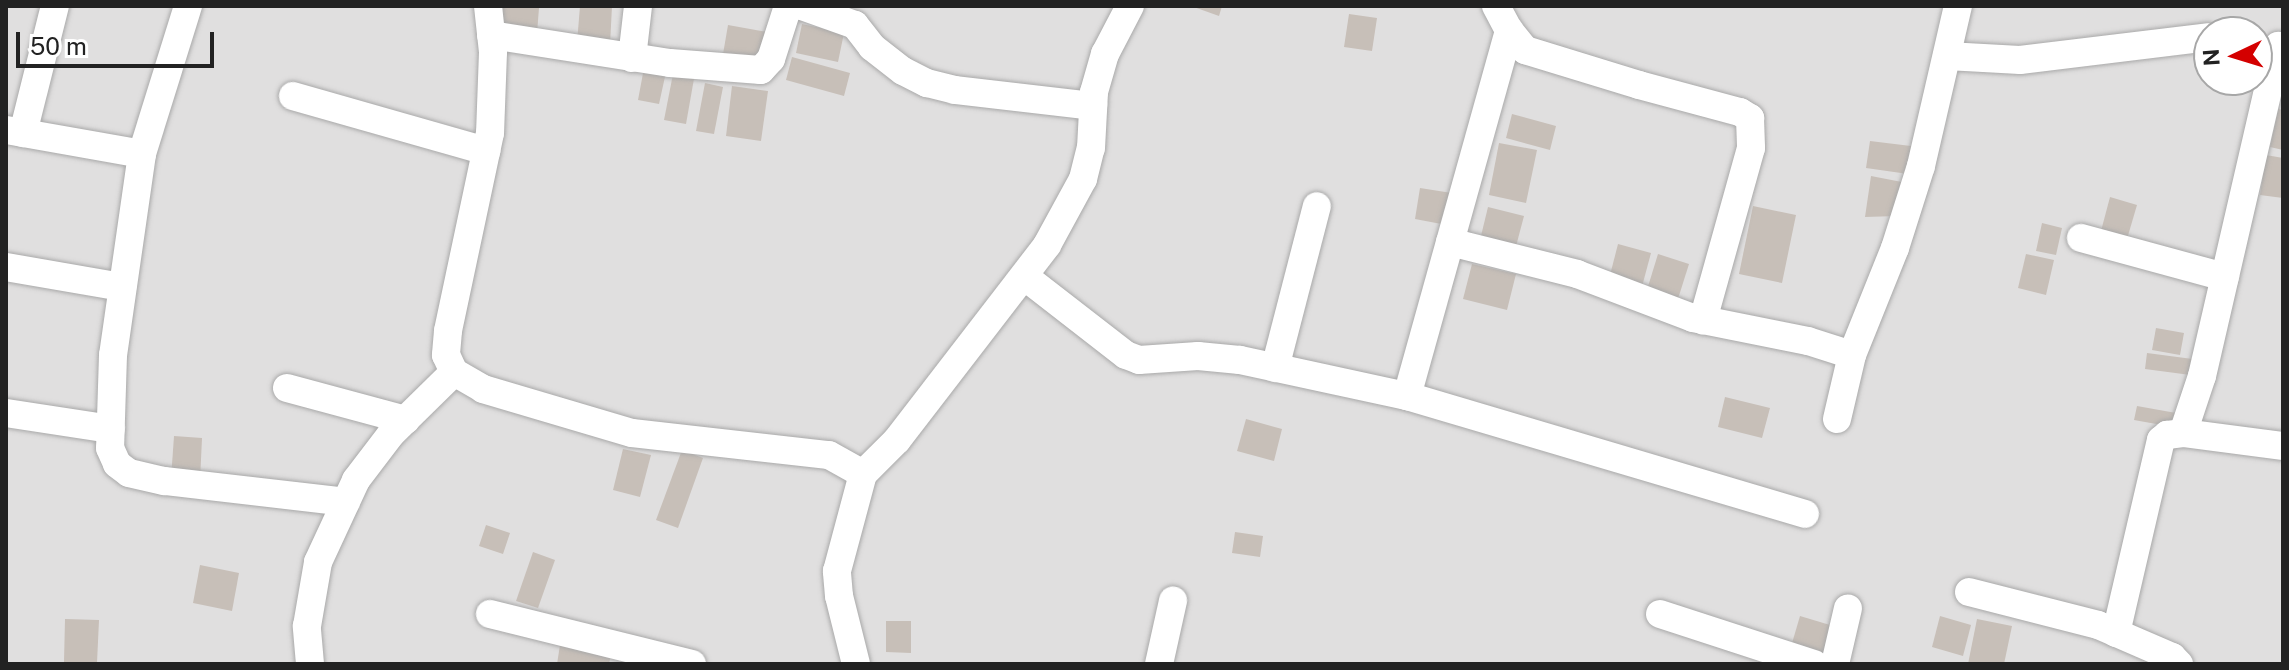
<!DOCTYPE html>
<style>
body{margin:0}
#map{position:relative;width:2289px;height:670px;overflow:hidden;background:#f2efe9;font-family:"Public Sans",sans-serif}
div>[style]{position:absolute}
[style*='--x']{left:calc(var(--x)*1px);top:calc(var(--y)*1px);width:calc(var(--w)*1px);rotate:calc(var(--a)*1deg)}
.residential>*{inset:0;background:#e0dfdf}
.building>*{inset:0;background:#c7bfb8}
.roads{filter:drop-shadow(0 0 2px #a9a9a9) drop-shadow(0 0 2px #a9a9a9)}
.street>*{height:28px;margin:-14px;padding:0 14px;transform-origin:14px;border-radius:14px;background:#fff}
span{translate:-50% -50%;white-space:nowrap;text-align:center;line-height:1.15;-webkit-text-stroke:6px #fff;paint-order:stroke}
.frame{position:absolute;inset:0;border:8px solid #222;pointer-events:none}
.north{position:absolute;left:2193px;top:16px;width:80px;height:80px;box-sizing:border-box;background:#fff;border:2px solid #a7a7a7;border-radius:50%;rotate:266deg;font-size:22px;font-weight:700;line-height:32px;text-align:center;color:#222}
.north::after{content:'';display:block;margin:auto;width:28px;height:36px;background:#d40000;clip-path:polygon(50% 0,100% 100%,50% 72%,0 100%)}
.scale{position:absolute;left:16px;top:32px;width:198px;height:36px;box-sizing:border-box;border:4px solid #222;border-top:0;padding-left:10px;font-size:24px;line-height:28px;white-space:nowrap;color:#222;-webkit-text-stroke:6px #fff;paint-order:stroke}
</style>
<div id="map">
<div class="residential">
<div style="clip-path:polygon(evenodd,6px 6px,2283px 6px,2283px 664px,6px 664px,6px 6px,2209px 32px,2257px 32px,2257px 80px,2209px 80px,2209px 32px)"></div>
</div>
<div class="building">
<div style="clip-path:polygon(503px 6px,539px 8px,537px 33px,500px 29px)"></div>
<div style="clip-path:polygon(580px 6px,612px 6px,610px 45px,577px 43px)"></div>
<div style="clip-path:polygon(1191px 6px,1222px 6px,1219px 16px)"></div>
<div style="clip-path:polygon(1349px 14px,1377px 18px,1372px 51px,1344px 47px)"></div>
<div style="clip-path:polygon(802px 24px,844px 33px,838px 62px,796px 53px)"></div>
<div style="clip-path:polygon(728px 25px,767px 32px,761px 67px,722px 60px)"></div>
<div style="clip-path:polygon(792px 57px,850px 73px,844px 96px,786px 80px)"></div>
<div style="clip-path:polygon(644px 68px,666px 72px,659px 104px,638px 100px)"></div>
<div style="clip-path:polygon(674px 69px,695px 73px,686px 124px,664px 120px)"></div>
<div style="clip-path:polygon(705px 83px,723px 87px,714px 134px,696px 131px)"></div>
<div style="clip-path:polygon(732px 86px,768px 91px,761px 141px,726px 136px)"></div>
<div style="clip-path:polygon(2278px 109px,2283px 110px,2283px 150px,2270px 147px)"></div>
<div style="clip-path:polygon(1512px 114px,1556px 126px,1550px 150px,1506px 138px)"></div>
<div style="clip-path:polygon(1870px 141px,1919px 147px,1915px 175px,1866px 168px)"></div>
<div style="clip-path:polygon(1499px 143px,1537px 150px,1526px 203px,1489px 195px)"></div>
<div style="clip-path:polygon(2266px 155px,2283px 158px,2283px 198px,2260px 195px)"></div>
<div style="clip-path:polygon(1871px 176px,1907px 183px,1897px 216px,1865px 217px)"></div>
<div style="clip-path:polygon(1420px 188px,1458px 194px,1452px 226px,1415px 219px)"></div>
<div style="clip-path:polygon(2110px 197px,2137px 205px,2127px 239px,2101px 231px)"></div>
<div style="clip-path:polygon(1753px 206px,1796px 215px,1782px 283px,1739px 274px)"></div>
<div style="clip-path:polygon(1488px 207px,1524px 216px,1515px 250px,1480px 240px)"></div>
<div style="clip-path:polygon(2042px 223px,2062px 228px,2056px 255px,2036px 251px)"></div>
<div style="clip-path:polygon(1618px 244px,1651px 253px,1640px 294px,1608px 283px)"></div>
<div style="clip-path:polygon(1658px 254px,1689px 264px,1677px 302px,1646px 293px)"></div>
<div style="clip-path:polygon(2026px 254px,2054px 260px,2046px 295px,2018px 288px)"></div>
<div style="clip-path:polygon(1472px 264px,1516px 274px,1507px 310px,1463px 299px)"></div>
<div style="clip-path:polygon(2156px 328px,2184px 333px,2180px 355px,2152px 350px)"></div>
<div style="clip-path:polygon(2147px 353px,2200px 360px,2198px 376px,2145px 369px)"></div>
<div style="clip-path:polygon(1725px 397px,1770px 408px,1762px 438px,1718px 427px)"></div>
<div style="clip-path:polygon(2137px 406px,2176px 413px,2173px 427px,2134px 420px)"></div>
<div style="clip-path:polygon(1246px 419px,1282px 429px,1274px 461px,1237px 451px)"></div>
<div style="clip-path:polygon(174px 436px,202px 438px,200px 481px,171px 479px)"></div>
<div style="clip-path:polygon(623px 449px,651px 455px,640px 497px,613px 490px)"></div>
<div style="clip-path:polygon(682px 450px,703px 458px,678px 528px,656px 520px)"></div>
<div style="clip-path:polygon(486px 525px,510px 533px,503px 554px,479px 546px)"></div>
<div style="clip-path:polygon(1235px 532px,1263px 536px,1260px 557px,1232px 553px)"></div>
<div style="clip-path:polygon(533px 552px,555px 560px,538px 608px,516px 601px)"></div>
<div style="clip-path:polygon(200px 565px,239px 573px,232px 611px,193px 603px)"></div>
<div style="clip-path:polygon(1800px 616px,1840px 628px,1831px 661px,1790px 650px)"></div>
<div style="clip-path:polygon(1940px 616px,1971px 625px,1963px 656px,1932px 647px)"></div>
<div style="clip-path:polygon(65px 619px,99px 620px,97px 663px,64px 662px)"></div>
<div style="clip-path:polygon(1977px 619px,2012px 626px,2004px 664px,1968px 664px)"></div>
<div style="clip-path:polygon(886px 621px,911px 621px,911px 653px,886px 652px)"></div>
<div style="clip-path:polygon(560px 645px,611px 654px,609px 664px,557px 664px)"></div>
</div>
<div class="roads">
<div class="street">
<div style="--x:188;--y:6;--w:155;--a:107.3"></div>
<div style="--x:142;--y:154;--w:203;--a:98.2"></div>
<div style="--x:113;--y:355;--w:93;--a:91.8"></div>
<div style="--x:110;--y:448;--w:17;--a:66"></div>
<div style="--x:117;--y:464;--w:15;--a:37"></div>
<div style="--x:129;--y:473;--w:37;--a:13"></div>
<div style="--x:165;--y:481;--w:182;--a:6.6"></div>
<div style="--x:488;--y:6;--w:46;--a:83.8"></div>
<div style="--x:493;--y:52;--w:81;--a:92.1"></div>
<div style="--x:490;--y:133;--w:202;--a:102"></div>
<div style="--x:448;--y:331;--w:24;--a:95"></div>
<div style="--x:446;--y:355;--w:19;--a:65"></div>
<div style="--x:454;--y:372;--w:34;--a:30"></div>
<div style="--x:483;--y:389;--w:155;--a:16.5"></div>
<div style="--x:632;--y:433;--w:198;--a:6.4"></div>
<div style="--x:829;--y:455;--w:39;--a:29"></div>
<div style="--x:802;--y:6;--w:56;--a:19.7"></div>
<div style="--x:855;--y:25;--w:28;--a:52"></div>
<div style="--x:872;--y:47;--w:39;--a:38"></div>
<div style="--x:903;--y:71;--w:27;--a:27"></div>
<div style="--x:927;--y:83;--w:29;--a:14"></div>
<div style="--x:955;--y:90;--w:139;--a:6.6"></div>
<div style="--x:1496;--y:6;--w:27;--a:62"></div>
<div style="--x:1509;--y:30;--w:26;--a:51"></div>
<div style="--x:1525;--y:50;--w:119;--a:17.1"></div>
<div style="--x:1639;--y:85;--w:105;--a:15"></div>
<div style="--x:1740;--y:112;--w:12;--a:31"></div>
<div style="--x:1750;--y:118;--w:30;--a:88"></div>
<div style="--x:1751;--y:148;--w:179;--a:105.6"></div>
<div style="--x:491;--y:35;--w:181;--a:8.9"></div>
<div style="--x:670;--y:63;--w:91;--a:4.4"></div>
<div style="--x:761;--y:70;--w:15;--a:-48"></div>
<div style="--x:771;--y:59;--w:56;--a:-72.2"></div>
<div style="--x:1947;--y:56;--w:73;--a:3.1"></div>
<div style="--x:2020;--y:60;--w:190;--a:-6.9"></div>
<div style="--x:632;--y:58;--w:52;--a:-83.4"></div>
<div style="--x:293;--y:96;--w:201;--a:15.9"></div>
<div style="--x:6;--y:130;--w:138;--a:10"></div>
<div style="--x:23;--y:133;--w:131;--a:-75.9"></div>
<div style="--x:2081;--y:238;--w:149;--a:15.2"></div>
<div style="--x:1450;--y:242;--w:131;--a:14.1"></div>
<div style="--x:1577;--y:274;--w:124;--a:20.8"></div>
<div style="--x:1693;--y:318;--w:117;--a:11.3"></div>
<div style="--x:1808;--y:341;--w:46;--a:17.7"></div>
<div style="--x:6;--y:267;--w:118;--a:9.8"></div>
<div style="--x:1024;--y:276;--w:129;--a:37.8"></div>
<div style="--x:1126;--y:355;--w:14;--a:21"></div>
<div style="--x:1139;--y:360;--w:59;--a:-3.9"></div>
<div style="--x:1198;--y:356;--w:42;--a:5.4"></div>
<div style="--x:1240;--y:360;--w:171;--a:12.2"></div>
<div style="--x:1407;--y:396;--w:415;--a:16.5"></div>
<div style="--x:1275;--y:368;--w:167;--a:-75.5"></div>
<div style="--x:287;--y:388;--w:123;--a:15.1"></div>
<div style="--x:1407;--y:396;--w:380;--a:-74.4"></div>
<div style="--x:6;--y:413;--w:106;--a:8.7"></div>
<div style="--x:1837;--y:419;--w:66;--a:-76.8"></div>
<div style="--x:1852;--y:355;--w:115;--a:-68.1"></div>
<div style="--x:1895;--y:248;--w:86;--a:-72.4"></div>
<div style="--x:1921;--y:166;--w:164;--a:-77"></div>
<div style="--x:2183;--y:433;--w:60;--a:-71.6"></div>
<div style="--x:2202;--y:376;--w:339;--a:-77"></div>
<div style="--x:1969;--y:592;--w:133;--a:14.3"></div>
<div style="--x:2098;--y:625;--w:81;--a:23.4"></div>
<div style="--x:2172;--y:657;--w:10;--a:45"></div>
<div style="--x:490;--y:614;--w:208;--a:13.9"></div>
<div style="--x:1660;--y:614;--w:162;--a:18"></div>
<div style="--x:2116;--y:633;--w:198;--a:-76.9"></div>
<div style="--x:2161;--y:440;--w:8;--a:-40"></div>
<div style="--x:2167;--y:435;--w:16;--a:-7"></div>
<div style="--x:2183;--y:433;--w:101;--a:7.4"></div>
<div style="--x:310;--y:664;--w:38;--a:-95"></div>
<div style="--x:307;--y:626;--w:65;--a:-80.2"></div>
<div style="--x:318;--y:562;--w:90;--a:-65.1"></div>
<div style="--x:356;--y:480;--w:58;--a:-52.7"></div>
<div style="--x:391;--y:434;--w:88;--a:-44.5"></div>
<div style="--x:856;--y:664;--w:70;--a:-104"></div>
<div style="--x:839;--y:596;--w:25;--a:-95"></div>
<div style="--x:837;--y:571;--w:100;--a:-75"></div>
<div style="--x:863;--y:474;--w:48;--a:-45"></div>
<div style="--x:897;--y:440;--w:246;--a:-52.4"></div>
<div style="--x:1047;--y:245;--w:75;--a:-61.4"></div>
<div style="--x:1083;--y:179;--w:32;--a:-76"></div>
<div style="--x:1091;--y:148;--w:56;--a:-86.9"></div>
<div style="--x:1094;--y:92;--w:40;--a:-74"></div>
<div style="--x:1105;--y:54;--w:54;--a:-62.5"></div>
<div style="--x:1159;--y:664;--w:65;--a:-77.5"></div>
<div style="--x:1835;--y:664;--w:57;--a:-76.9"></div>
</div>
</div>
<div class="frame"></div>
<div class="north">N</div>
<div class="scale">50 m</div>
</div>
